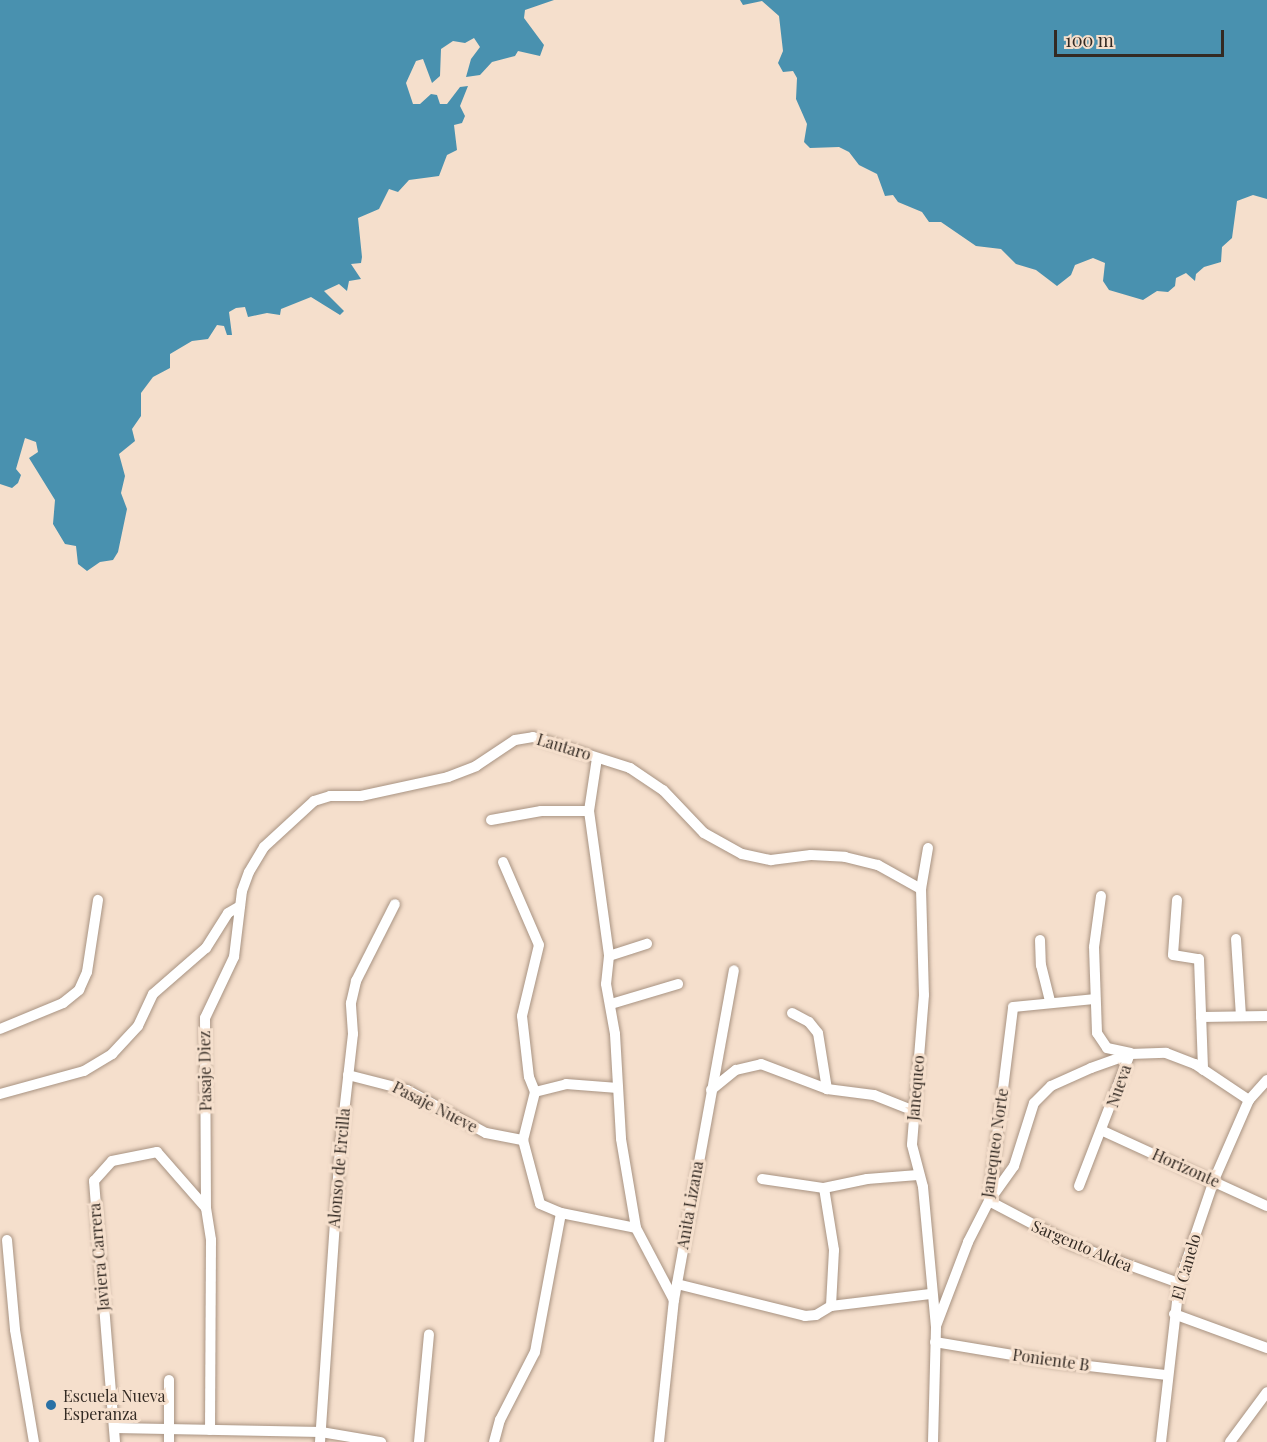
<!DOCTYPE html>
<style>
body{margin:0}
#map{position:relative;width:1267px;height:1442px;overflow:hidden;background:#f5dfcc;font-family:"Playfair Display",serif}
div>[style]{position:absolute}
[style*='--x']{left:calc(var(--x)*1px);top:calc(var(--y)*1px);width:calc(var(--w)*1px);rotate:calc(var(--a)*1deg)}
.water>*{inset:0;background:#4991af}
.roads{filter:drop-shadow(0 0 2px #a89382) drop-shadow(0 0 2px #a89382)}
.street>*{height:10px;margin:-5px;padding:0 5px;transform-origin:5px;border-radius:5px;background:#fff}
.dots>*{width:16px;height:16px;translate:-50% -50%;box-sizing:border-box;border:3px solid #f5dfcc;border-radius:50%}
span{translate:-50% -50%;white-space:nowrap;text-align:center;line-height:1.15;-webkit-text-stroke:6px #f5dfcc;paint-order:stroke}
.street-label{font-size:16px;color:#332a23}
.poi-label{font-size:16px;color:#332a23}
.left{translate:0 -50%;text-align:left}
.scale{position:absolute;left:1054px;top:30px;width:170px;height:27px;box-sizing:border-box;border:3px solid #332a23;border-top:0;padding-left:8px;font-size:18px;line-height:21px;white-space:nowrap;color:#332a23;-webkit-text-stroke:4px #f5dfcc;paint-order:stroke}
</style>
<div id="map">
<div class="water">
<div style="clip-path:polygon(0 0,554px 0,525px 10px,524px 18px,544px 45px,540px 56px,518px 51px,515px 56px,492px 62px,480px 75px,466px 77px,471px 59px,480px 47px,474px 38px,465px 43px,453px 41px,441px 49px,440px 76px,432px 83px,423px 59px,416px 61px,406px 83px,413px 104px,420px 104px,431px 94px,437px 95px,440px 104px,447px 104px,460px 87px,468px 86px,460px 106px,465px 116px,462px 123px,454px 125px,457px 150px,447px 155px,439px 176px,409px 180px,398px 192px,389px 189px,379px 209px,358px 218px,362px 257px,361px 263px,351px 264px,361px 279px,349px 281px,347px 291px,339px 284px,324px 291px,344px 311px,340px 315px,311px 297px,281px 309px,280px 315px,267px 313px,248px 317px,245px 307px,236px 308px,229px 312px,232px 335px,227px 335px,224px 326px,217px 325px,208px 339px,192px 341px,170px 354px,170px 368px,153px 377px,141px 393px,141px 416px,132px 429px,135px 441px,119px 454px,125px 476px,121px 493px,127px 509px,118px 552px,113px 560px,100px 562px,87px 571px,78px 564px,76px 546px,65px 544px,53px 524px,55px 500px,29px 458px,38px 452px,36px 442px,25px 438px,16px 469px,21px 475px,18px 483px,12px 488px,0 484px)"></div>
<div style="clip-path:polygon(740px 0,1267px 0,1267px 199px,1253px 195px,1237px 201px,1232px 238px,1222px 247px,1221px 262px,1204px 267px,1196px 274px,1195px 281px,1186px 273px,1176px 278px,1175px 286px,1168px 292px,1157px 291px,1143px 300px,1109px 290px,1103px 281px,1105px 263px,1093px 258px,1075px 265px,1071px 275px,1057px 286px,1036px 270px,1016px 264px,1001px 249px,976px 246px,941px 222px,929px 222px,922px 212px,898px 202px,893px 195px,885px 196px,877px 174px,859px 165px,849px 152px,839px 147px,810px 148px,804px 142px,807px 124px,796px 99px,797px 78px,793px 71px,783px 72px,778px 63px,783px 51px,779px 16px,762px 1px,743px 5px)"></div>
</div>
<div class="roads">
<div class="street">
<div style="--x:597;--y:758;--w:54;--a:98.6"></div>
<div style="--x:589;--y:811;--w:146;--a:82.1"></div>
<div style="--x:609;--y:956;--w:28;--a:96"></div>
<div style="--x:606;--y:984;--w:51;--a:79.8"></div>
<div style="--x:615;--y:1034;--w:105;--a:86.7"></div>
<div style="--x:621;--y:1139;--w:90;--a:80.4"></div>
<div style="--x:636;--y:1228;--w:81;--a:62.2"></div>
<div style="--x:491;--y:820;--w:51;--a:-10.2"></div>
<div style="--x:541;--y:811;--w:48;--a:0"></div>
<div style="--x:928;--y:848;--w:42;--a:99.7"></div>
<div style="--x:921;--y:889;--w:106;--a:88.4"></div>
<div style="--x:924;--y:995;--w:150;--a:94.6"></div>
<div style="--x:912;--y:1145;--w:43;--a:75.3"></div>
<div style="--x:923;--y:1187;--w:140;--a:84.7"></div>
<div style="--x:503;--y:862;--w:90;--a:66.6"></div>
<div style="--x:539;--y:945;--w:73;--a:103.5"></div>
<div style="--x:522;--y:1016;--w:61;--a:83.5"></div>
<div style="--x:529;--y:1077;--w:16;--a:68"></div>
<div style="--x:535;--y:1092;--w:49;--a:104"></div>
<div style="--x:523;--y:1140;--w:66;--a:75.1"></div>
<div style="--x:540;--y:1204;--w:23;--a:23"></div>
<div style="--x:561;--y:1213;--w:76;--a:11.3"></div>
<div style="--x:1101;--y:896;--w:51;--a:97.8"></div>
<div style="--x:1094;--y:947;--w:86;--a:88"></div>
<div style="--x:1097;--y:1033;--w:18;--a:56"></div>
<div style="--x:1107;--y:1048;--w:24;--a:12"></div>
<div style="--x:1177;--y:900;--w:55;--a:94.2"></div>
<div style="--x:1173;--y:955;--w:26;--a:9"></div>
<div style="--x:1199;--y:959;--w:111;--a:87.9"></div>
<div style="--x:1236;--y:939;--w:77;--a:86.3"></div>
<div style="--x:1040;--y:940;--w:25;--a:88"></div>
<div style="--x:1041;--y:965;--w:37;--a:76"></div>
<div style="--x:609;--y:956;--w:40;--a:-18"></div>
<div style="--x:611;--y:1004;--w:70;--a:-16.6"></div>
<div style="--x:792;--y:1013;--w:19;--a:28"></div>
<div style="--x:809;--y:1022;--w:14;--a:51"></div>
<div style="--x:818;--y:1033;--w:57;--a:80.9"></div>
<div style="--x:1201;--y:1017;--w:66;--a:-0.9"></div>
<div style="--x:0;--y:1029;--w:68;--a:-22.4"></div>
<div style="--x:63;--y:1003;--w:21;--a:-39"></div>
<div style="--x:79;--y:990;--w:20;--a:-66"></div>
<div style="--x:87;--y:972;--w:73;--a:-81.3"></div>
<div style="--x:348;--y:1075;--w:61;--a:14.3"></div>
<div style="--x:407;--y:1090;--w:90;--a:28.6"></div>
<div style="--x:486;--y:1133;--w:38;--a:11"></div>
<div style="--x:711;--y:1090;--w:32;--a:-39"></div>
<div style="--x:736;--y:1070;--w:26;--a:-13"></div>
<div style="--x:761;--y:1064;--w:71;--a:20.7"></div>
<div style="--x:827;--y:1089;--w:47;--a:7.3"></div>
<div style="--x:874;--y:1095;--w:43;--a:21.8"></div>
<div style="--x:535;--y:1092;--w:32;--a:-14"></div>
<div style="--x:566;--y:1084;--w:52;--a:4.4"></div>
<div style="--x:0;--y:1094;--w:87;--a:-15.3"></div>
<div style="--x:84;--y:1071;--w:33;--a:-31"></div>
<div style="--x:112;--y:1054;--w:38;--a:-47"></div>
<div style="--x:138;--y:1026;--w:35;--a:-65"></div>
<div style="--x:153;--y:994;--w:70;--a:-41"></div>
<div style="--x:206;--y:948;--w:41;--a:-57.8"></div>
<div style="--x:228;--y:913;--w:14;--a:-30"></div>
<div style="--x:1103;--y:1131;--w:180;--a:24.6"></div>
<div style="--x:762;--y:1179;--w:63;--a:8.3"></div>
<div style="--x:824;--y:1188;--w:44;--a:-11.8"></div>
<div style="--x:867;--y:1179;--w:51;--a:-4.5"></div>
<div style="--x:1079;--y:1186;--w:142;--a:-68.9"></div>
<div style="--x:824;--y:1188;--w:63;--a:80.8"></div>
<div style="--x:834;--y:1250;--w:56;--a:93.1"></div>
<div style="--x:989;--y:1201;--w:43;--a:-54.5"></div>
<div style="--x:1014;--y:1166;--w:66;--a:-72.4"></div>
<div style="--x:1034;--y:1103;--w:24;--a:-45"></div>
<div style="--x:1051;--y:1086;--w:44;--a:-24.2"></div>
<div style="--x:1091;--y:1068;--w:41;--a:-19.7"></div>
<div style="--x:1130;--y:1054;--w:36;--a:-2"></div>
<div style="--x:1166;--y:1053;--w:31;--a:21"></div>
<div style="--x:1195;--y:1064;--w:65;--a:33.7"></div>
<div style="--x:989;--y:1201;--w:93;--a:27.7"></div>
<div style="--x:1071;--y:1244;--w:115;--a:19.9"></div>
<div style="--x:206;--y:1208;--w:190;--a:-90.3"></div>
<div style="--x:205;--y:1018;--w:68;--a:-64.6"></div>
<div style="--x:234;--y:957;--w:66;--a:-83.1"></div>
<div style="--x:242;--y:891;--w:20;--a:-70"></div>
<div style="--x:249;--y:872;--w:29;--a:-59"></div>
<div style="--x:264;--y:847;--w:68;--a:-42.6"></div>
<div style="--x:314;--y:801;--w:17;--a:-17"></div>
<div style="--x:330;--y:796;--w:31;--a:0"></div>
<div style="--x:361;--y:796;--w:89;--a:-12.3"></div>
<div style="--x:448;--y:777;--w:30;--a:-21"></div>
<div style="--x:476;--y:766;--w:47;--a:-33.7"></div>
<div style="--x:515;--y:740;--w:18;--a:-9"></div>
<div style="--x:533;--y:737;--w:102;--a:17.7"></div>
<div style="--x:630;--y:768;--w:40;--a:34"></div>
<div style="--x:663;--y:790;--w:59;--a:46.4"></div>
<div style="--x:704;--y:833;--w:43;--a:28.9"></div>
<div style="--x:742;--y:854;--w:30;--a:12"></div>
<div style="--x:771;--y:860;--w:40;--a:-7.1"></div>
<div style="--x:811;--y:855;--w:34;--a:3"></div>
<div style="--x:845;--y:857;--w:34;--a:14"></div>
<div style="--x:878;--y:865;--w:49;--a:29.2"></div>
<div style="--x:7;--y:1240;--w:90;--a:84.9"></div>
<div style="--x:15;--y:1330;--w:114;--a:80.4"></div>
<div style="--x:677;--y:1284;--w:132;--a:14"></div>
<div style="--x:805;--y:1316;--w:11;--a:-5"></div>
<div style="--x:816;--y:1315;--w:17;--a:-31"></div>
<div style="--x:831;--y:1306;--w:100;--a:-6.9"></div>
<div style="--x:1174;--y:1314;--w:99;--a:20.1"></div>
<div style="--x:935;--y:1342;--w:121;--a:9.5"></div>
<div style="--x:1054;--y:1362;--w:114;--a:6.6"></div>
<div style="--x:169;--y:1380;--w:62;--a:90"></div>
<div style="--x:115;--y:1428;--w:206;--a:1.1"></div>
<div style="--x:321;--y:1432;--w:61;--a:9.5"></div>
<div style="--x:115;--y:1442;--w:262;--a:-94.6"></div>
<div style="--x:94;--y:1181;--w:27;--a:-48"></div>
<div style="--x:112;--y:1161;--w:46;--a:-11.3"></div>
<div style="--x:157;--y:1152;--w:74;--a:48.8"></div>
<div style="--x:206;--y:1208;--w:32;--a:81"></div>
<div style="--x:211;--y:1240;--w:190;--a:90.3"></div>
<div style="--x:320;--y:1442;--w:295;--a:-86.1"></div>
<div style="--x:340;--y:1148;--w:115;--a:-83.5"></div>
<div style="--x:353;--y:1034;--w:31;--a:-94"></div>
<div style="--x:351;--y:1003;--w:23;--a:-77"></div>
<div style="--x:356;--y:981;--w:86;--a:-63.1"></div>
<div style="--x:419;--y:1442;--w:108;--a:-84.7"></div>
<div style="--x:494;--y:1442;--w:23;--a:-75"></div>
<div style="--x:500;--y:1420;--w:76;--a:-62.8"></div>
<div style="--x:535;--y:1352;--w:141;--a:-79.4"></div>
<div style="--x:659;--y:1442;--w:143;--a:-84"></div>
<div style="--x:674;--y:1300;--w:335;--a:-79.7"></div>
<div style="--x:933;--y:1442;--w:116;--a:-88.5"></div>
<div style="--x:936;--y:1326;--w:90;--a:-69.1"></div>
<div style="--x:968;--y:1242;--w:46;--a:-62.9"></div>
<div style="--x:989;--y:1201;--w:195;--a:-82.9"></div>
<div style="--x:1013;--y:1007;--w:81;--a:-5.6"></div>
<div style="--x:1161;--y:1442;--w:160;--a:-83.5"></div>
<div style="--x:1179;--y:1283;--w:109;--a:-71.2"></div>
<div style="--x:1214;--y:1180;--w:87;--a:-66.4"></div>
<div style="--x:1249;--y:1100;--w:27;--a:-48"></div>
<div style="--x:1230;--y:1442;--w:62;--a:-53.5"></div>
</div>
</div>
<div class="dots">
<div style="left:51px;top:1405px;background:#2a71a5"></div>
</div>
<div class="street-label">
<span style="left:564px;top:747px;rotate:17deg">Lautaro</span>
<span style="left:205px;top:1071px;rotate:-91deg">Pasaje Diez</span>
<span style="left:1119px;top:1086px;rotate:-71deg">Nueva</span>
<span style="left:916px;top:1088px;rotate:-85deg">Janequeo</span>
<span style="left:435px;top:1107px;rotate:27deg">Pasaje Nueve</span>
<span style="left:995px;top:1143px;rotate:-82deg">Janequeo Norte</span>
<span style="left:339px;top:1168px;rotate:-85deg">Alonso de Ercilla</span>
<span style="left:1186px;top:1168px;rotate:24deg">Horizonte</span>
<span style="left:690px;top:1205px;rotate:-80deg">Anita Lizana</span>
<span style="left:1082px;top:1246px;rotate:23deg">Sargento Aldea</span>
<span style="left:99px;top:1257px;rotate:-95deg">Javiera Carrera</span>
<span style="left:1186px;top:1267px;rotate:-74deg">El Canelo</span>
<span style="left:1051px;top:1360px;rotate:8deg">Poniente B</span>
</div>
<div class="poi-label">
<span class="left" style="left:63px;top:1405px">Escuela Nueva<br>Esperanza</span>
</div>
<div class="scale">100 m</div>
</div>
